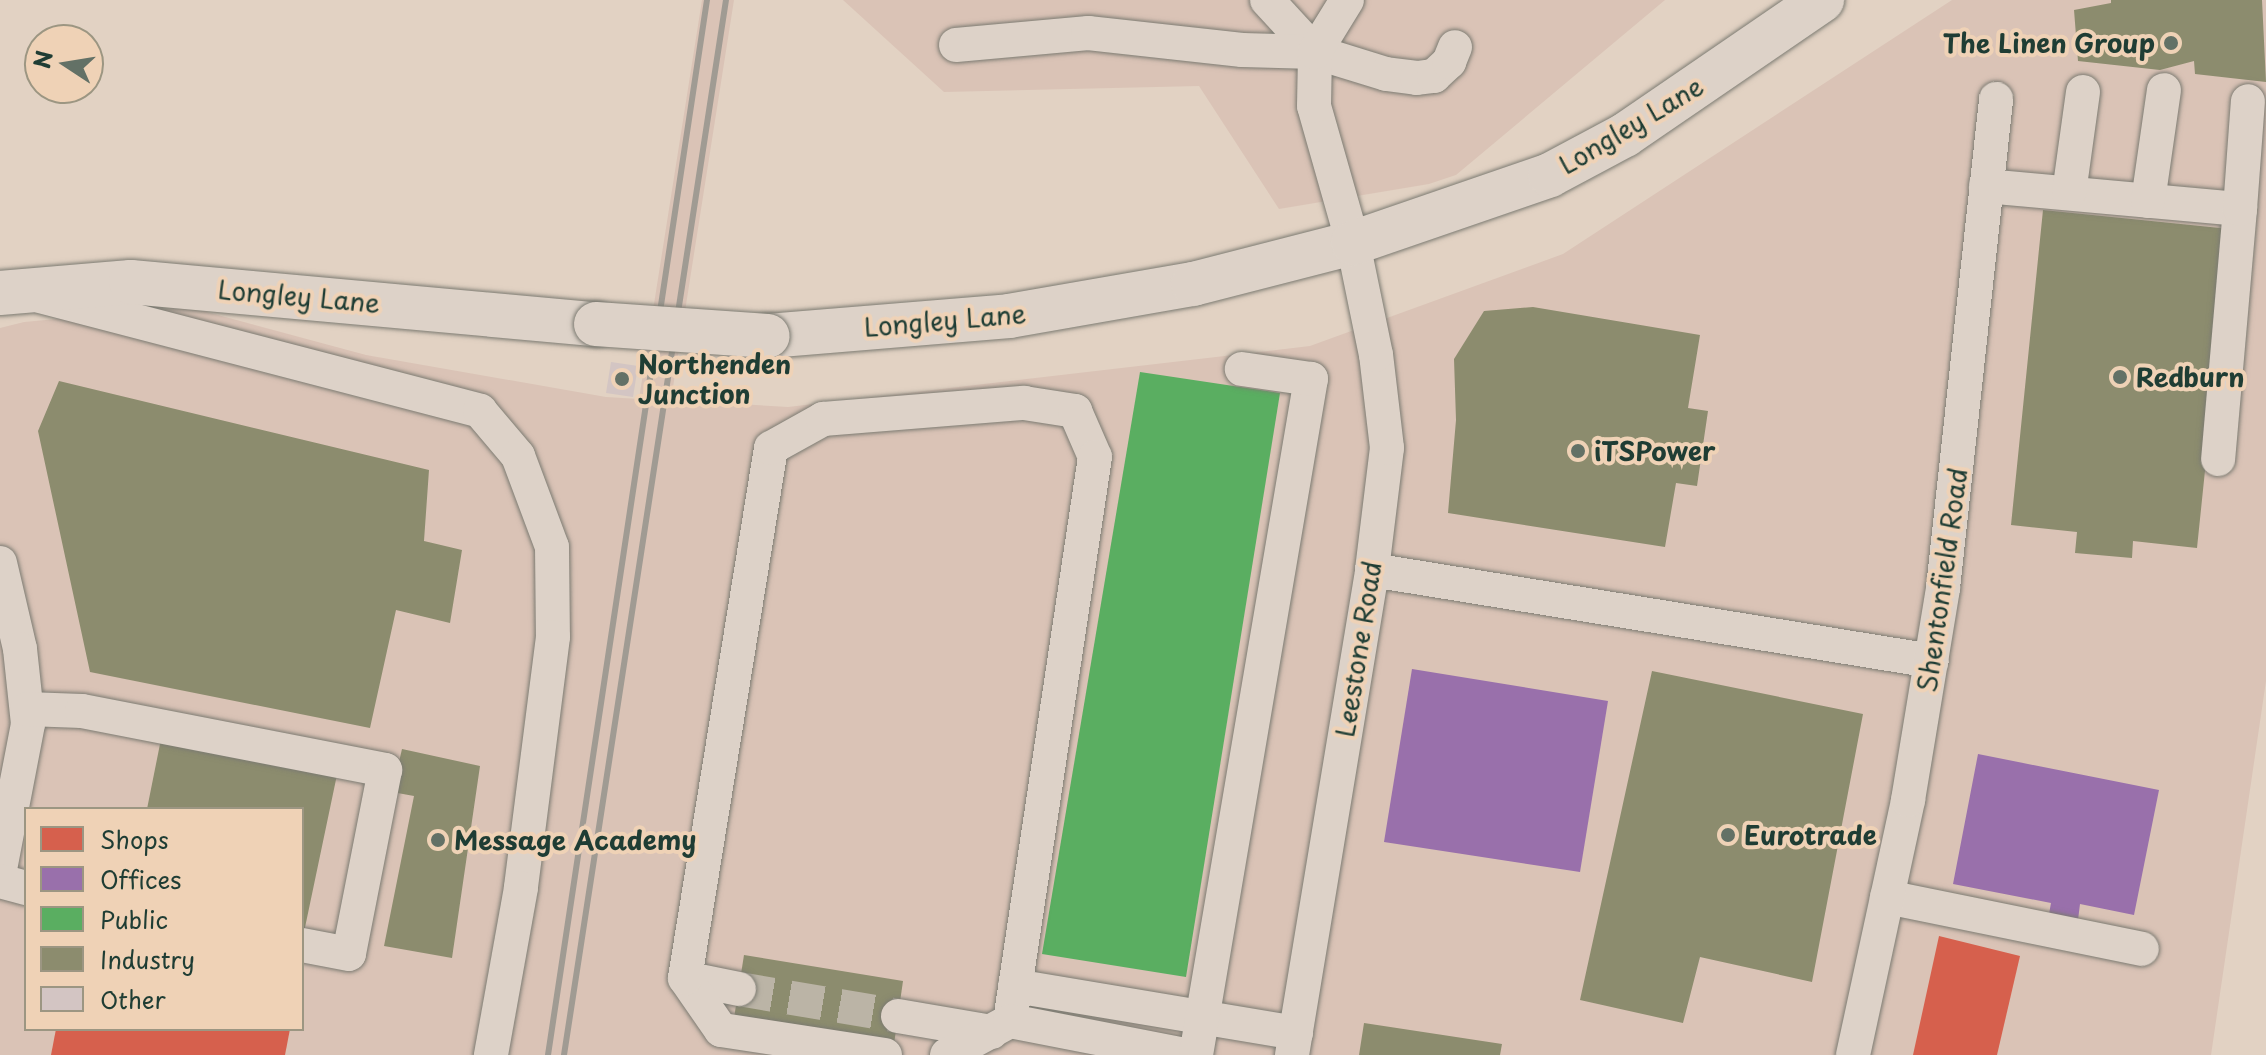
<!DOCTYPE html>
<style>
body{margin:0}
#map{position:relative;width:2266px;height:1055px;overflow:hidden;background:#e2d2c3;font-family:"Playpen Sans",sans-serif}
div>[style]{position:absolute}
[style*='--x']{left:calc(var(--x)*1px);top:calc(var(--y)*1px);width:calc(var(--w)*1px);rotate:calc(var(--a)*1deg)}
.built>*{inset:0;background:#dac3b6}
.shops>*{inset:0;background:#d6604d}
.offices>*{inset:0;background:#9970ab}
.public>*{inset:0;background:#5aae61}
.industry>*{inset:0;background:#8c8c6e}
.building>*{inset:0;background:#d3c5c3}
.minor-tunnel>*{height:34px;margin-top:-17px;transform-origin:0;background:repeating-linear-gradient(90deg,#bbb4a6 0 34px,transparent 0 51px)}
.roads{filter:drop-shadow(0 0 2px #7c7b72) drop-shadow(0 0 2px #7c7b72)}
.minor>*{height:34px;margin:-17px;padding:0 17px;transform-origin:17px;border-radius:17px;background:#ddd2c8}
.major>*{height:44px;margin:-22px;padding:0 22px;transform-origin:22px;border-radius:22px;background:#ddd2c8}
.rail>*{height:6px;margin:-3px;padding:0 3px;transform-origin:3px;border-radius:3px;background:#a09b93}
.bridges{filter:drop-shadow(0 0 2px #7c7b72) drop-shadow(0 0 2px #7c7b72)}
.major-bridge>*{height:44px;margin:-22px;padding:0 22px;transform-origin:22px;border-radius:22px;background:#ddd2c8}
.dots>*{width:22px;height:22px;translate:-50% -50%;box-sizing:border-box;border:4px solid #efd2b6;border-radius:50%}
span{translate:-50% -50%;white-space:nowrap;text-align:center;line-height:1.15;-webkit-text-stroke:8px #efd2b6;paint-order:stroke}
.poi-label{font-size:26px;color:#1f3d34;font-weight:700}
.right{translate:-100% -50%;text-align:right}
.left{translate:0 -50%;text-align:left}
.street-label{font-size:26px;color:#1f3d34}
.legend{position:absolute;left:24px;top:807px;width:280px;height:224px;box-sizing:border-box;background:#efd2b6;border:2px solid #9c9682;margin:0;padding:10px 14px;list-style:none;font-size:24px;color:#1f3d34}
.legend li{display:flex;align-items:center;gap:16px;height:40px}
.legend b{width:40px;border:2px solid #9c9682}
.north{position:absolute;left:24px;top:24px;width:80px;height:80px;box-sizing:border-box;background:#efd2b6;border:2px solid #9c9682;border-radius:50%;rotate:282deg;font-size:22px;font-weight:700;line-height:32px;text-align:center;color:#1f3d34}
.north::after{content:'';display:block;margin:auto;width:28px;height:36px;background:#637166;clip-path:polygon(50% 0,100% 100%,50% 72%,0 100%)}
</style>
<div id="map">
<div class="built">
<div style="clip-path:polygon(evenodd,702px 0,734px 0,671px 400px,788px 407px,1310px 346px,1563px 254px,1952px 0,2266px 0,2266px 681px,2211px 1055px,0 1055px,0 328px,24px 322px,188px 307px,366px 355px,606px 397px,639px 399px,702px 0,26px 809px,302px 809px,302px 1029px,26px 1029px,26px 809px)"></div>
<div style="clip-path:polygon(843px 0,1665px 0,1456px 175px,1429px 184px,1279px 209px,1199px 86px,944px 92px)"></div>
</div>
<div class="shops">
<div style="clip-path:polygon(1939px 936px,2020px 956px,1997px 1055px,1913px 1055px)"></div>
<div style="clip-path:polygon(56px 1029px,290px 1029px,285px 1055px,51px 1055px)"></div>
</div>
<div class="offices">
<div style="clip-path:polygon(1412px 669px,1608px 701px,1580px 872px,1384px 842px)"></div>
<div style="clip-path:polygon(1978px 754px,2159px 790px,2134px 915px,2080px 904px,2078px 920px,2049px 914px,2051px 903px,1953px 884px)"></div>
</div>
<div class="public">
<div style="clip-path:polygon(1140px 372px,1280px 393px,1186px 977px,1042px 954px)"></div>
</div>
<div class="industry">
<div style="clip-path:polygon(2111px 0,2262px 0,2266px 82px,2195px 74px,2194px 61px,2160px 70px,2078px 61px,2074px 10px,2111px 3px)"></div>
<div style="clip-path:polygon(2043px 210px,2230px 229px,2197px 548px,2133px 541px,2132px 558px,2075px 553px,2077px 532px,2011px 525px)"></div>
<div style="clip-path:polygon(1533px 307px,1700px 335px,1688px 408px,1708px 411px,1697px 486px,1676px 483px,1665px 547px,1448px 513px,1456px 420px,1454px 359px,1484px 311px)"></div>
<div style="clip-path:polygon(59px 381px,429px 470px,424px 541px,462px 550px,450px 623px,396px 610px,370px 728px,90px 672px,38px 431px)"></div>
<div style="clip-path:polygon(1652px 671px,1863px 714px,1812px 982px,1700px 957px,1683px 1023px,1580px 1000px)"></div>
<div style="clip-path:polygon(162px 734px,338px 770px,303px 937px,302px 809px,147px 809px)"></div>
<div style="clip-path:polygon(402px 749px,480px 766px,452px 958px,384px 946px,414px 796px,392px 792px)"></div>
<div style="clip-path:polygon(744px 955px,903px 981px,894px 1044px,734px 1018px)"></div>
<div style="clip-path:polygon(1364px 1023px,1502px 1044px,1500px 1055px,1359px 1055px)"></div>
</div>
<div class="building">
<div style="clip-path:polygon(611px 362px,638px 366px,633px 397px,606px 393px)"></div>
</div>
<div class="minor-tunnel">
<div style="--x:739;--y:989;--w:161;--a:9.6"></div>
</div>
<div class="roads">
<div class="minor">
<div style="--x:1267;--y:0;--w:71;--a:47.3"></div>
<div style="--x:956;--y:45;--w:133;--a:-5.2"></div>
<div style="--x:1088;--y:33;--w:155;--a:6.3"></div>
<div style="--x:1242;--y:50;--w:73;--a:1.6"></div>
<div style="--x:1315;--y:52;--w:74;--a:17.2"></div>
<div style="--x:1386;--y:74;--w:31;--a:7"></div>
<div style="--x:1417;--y:78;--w:17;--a:-7"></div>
<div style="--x:1434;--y:76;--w:21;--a:-43"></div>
<div style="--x:1449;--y:62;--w:16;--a:-68"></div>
<div style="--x:1986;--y:186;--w:255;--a:5.2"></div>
<div style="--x:2240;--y:209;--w:251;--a:95"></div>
<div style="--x:2069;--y:193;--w:102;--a:-82.1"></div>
<div style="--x:2148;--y:201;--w:112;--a:-81.8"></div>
<div style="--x:2240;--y:209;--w:108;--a:-85.8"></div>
<div style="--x:40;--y:296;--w:455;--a:14.6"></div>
<div style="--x:480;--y:411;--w:59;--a:49.8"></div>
<div style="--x:518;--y:456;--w:97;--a:69.5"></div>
<div style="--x:552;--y:547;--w:90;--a:89.4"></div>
<div style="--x:553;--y:637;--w:253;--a:97.3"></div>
<div style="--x:521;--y:888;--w:170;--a:100.2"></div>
<div style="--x:0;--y:563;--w:88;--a:76.9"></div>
<div style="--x:20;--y:649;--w:75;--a:83.9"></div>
<div style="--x:28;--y:724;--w:149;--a:100.9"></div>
<div style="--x:1372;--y:570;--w:567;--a:9.23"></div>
<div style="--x:27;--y:709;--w:55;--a:2.1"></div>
<div style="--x:82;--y:711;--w:309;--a:11"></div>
<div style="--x:385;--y:770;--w:187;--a:101.1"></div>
<div style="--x:349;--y:954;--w:48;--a:-169.2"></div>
<div style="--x:0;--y:881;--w:27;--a:15"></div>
<div style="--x:1887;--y:897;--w:260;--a:11.5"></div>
<div style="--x:685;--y:978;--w:55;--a:11.5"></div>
<div style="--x:1015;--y:986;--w:285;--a:9.5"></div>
<div style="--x:898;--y:1016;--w:95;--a:9.7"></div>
<div style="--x:885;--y:1055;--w:166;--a:-171.3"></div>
<div style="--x:721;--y:1030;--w:63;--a:-124.7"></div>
<div style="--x:685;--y:978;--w:537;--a:-80.78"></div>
<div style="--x:771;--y:448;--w:60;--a:-29.1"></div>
<div style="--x:823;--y:419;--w:202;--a:-4.6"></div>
<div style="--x:1024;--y:403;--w:52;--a:8.9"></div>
<div style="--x:1075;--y:411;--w:50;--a:66.5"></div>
<div style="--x:1095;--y:457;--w:570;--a:98.57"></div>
<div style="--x:947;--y:1055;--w:72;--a:-28.4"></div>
<div style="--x:1010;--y:1021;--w:178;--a:11"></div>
<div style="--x:1196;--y:1055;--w:686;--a:-80.35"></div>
<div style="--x:1311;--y:379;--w:70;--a:-171.8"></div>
<div style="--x:1292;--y:1055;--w:492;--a:-80.6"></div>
<div style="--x:1372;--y:570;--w:123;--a:-83"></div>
<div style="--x:1387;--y:448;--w:94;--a:-96.7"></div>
<div style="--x:1376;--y:355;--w:114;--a:-101.6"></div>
<div style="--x:1353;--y:243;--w:142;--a:-105.9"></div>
<div style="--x:1314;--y:106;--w:54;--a:-88.9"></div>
<div style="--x:1315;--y:52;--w:61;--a:-58.4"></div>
<div style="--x:1853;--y:1055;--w:261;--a:-77.8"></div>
<div style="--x:1908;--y:800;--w:215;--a:-80.6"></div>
<div style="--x:1943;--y:588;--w:492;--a:-83.8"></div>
</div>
<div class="major">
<div style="--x:0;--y:293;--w:131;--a:-4.8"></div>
<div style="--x:131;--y:282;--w:467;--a:5.2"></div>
<div style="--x:768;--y:336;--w:242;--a:-4.7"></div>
<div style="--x:1009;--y:316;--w:187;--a:-9.9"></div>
<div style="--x:1193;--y:284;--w:165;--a:-14.4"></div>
<div style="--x:1353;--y:243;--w:208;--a:-19"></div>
<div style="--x:1550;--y:175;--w:85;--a:-28.1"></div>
<div style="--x:1625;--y:135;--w:239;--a:-34.4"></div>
</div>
</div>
<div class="rail">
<div style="--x:548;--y:1055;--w:1067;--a:-81.43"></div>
<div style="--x:564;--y:1055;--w:1067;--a:-81.27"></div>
</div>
<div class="bridges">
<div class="major-bridge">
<div style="--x:596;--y:324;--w:172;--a:4"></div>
</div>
</div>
<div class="dots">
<div style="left:2171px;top:43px;background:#637166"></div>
<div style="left:2120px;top:377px;background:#637166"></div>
<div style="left:622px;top:379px;background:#637166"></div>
<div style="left:1578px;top:451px;background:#637166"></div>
<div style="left:1728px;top:835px;background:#637166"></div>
<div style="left:438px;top:840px;background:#637166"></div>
</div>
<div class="poi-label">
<span class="right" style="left:2155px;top:43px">The Linen Group</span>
<span class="left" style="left:638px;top:379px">Northenden<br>Junction</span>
<span class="left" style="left:2136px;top:377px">Redburn</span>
<span class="left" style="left:1594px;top:451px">iTSPower</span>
<span class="left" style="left:1744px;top:835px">Eurotrade</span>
<span class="left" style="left:454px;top:840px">Message Academy</span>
</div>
<div class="street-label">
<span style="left:1631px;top:125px;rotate:-31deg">Longley Lane</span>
<span style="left:299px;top:296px;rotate:5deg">Longley Lane</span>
<span style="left:945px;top:320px;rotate:-5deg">Longley Lane</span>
<span style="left:1942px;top:580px;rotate:-82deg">Shentonfield Road</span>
<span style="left:1358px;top:649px;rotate:-81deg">Leestone Road</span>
</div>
<ul class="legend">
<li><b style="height:22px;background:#d6604d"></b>Shops</li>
<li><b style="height:22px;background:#9970ab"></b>Offices</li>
<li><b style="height:22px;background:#5aae61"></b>Public</li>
<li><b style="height:22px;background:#8c8c6e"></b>Industry</li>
<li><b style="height:22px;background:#d3c5c3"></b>Other</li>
</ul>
<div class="north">N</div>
</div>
